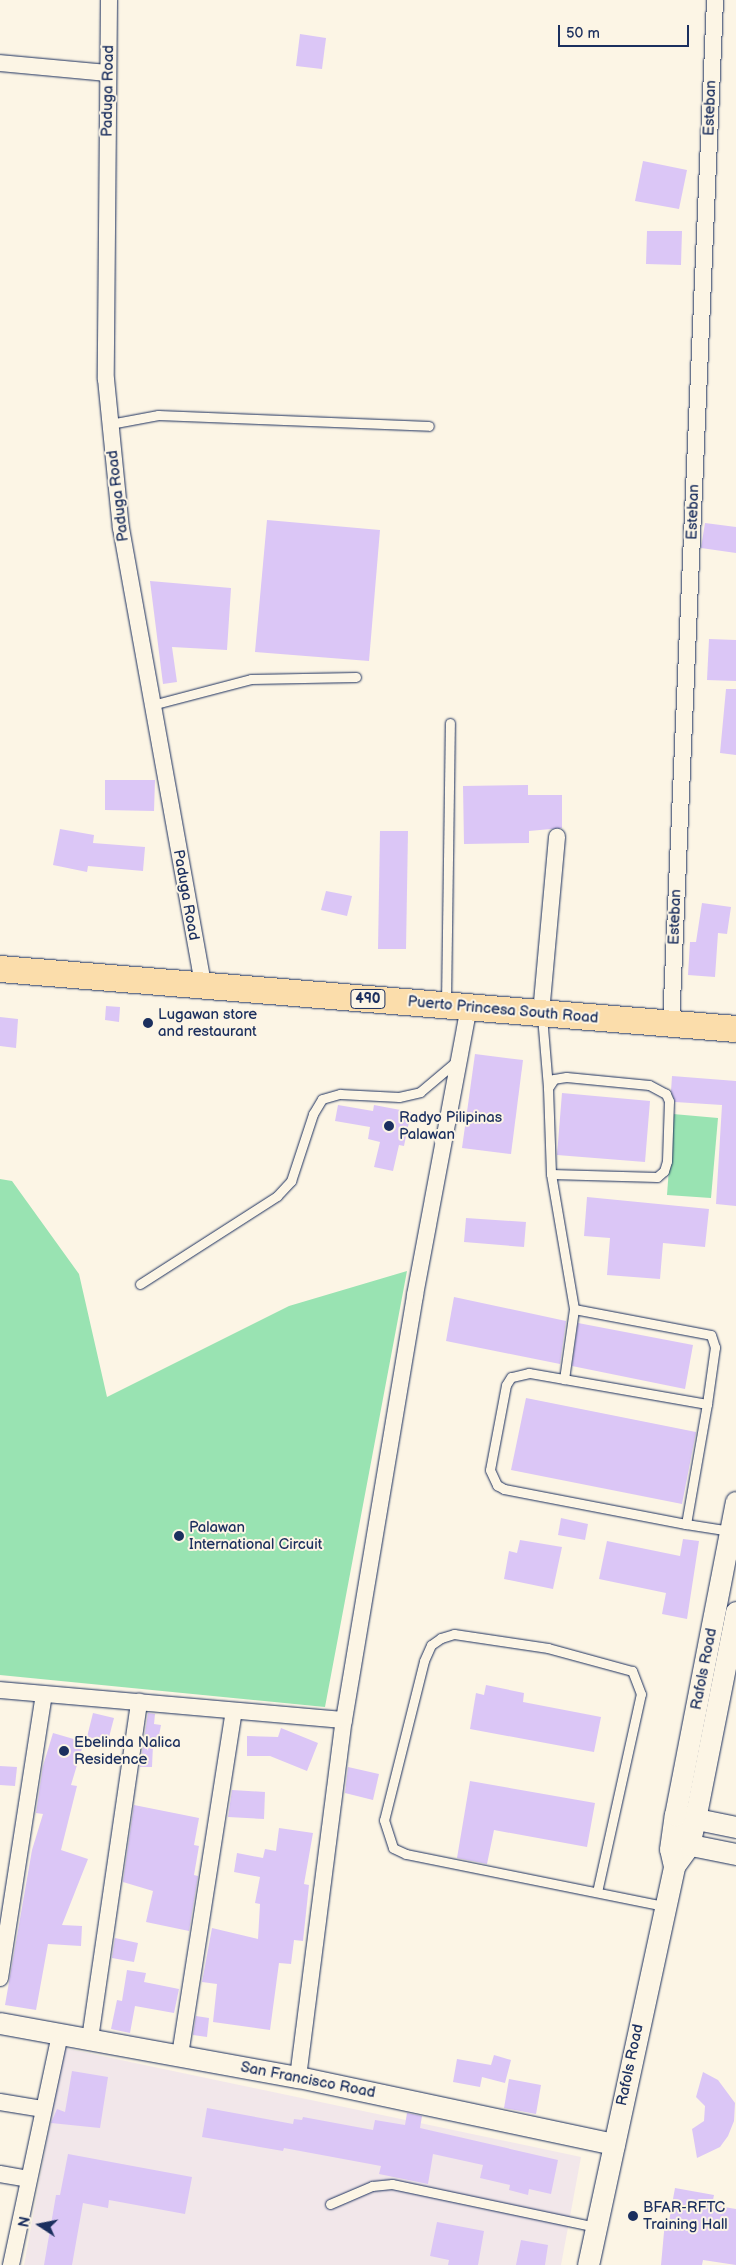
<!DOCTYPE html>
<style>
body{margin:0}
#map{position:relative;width:736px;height:2265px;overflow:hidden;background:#fcf5e5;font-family:"Balsamiq Sans",sans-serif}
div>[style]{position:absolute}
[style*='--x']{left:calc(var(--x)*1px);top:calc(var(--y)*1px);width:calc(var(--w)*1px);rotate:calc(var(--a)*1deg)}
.built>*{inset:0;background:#f2e7ea}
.green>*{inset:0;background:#99e3b2}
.building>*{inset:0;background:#dbc6f6}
.roads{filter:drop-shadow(0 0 1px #1b2f5e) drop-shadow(0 0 1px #1b2f5e)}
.service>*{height:9px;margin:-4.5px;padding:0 4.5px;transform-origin:4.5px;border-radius:4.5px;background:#fcf5e5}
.minor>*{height:16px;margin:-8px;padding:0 8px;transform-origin:8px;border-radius:8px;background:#fcf5e5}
.tertiary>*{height:21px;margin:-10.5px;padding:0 10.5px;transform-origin:10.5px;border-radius:10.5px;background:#fcf5e5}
.primary>*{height:26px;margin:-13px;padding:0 13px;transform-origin:13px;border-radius:13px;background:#fbddab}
.dots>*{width:14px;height:14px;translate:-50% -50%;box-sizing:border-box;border:2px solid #fcf5e5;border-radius:50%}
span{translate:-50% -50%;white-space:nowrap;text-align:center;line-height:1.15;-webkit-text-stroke:4px #fcf5e5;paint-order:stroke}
.shield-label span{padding:1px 4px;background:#fcf5e5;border:1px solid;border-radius:4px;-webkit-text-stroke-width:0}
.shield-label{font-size:14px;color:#1b2f5e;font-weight:700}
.street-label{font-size:15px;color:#1b2f5e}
.poi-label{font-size:15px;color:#1b2f5e}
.left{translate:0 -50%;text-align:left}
.north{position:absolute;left:15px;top:2200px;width:50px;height:50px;-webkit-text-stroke:4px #fcf5e5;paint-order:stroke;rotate:281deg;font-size:14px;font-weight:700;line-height:20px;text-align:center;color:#1b2f5e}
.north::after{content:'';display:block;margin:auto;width:18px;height:22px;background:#1b2f5e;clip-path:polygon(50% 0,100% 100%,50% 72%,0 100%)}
.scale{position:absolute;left:558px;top:25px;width:131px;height:22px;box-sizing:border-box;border:2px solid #1b2f5e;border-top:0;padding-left:6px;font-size:15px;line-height:18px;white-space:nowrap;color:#1b2f5e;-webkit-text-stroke:4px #fcf5e5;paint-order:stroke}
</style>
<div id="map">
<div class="built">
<div style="clip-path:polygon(64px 2048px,581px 2157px,561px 2265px,24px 2265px)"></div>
</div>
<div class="green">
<div style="clip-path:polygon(673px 1114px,718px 1118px,711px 1198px,667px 1195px)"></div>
<div style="clip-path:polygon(0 1179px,12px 1181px,79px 1274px,107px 1397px,289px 1306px,407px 1271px,325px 1707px,0 1675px)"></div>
</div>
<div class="building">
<div style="clip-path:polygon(300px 34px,326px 38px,322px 69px,296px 66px)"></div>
<div style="clip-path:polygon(643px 161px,687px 170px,679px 209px,635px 201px)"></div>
<div style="clip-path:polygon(647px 231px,682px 231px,681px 265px,646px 264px)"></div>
<div style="clip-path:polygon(267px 520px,380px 530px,369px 661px,255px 652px)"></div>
<div style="clip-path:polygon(705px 523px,736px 527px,736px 553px,701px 548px)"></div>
<div style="clip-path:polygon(150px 581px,231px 588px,227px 650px,172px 647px,177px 682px,163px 684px)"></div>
<div style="clip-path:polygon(709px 639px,736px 640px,736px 681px,707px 680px)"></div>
<div style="clip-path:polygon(726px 689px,736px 689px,736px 755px,720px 753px)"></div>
<div style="clip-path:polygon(105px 780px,155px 780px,154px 811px,105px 810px)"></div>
<div style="clip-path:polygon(528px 785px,528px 795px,562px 795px,562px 828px,529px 831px,529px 843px,464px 844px,463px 786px)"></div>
<div style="clip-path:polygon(60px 829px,94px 835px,93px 843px,145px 847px,143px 871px,88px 866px,87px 872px,53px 865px)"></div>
<div style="clip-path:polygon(380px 831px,408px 831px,406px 949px,378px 949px)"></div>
<div style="clip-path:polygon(326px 891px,352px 896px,347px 916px,321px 910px)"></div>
<div style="clip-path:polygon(702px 903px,731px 907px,727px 934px,718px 933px,715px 977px,688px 975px,690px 942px,696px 942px)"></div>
<div style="clip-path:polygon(106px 1006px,120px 1007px,119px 1022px,105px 1020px)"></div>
<div style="clip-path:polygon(0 1017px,18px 1019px,16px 1048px,0 1046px)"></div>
<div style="clip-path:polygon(475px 1054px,523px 1060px,511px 1154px,462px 1148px)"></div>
<div style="clip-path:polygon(672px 1076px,736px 1081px,736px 1206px,716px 1204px,722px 1105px,675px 1102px,671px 1091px)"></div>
<div style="clip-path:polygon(562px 1093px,650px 1101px,645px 1162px,557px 1155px)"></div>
<div style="clip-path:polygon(338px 1105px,373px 1111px,374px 1105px,411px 1112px,404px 1146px,399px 1145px,393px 1171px,374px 1167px,380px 1142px,368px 1139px,370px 1127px,335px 1121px)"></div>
<div style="clip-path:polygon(587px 1197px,709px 1209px,705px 1247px,663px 1243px,660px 1279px,607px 1275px,610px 1238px,584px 1236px)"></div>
<div style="clip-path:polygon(466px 1218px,526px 1222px,524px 1247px,464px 1242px)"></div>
<div style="clip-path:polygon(454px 1297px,566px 1321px,560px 1364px,446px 1341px)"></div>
<div style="clip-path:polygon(578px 1323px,693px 1345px,685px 1389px,572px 1366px)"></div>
<div style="clip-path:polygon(526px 1398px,696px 1432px,682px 1504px,511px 1470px)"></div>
<div style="clip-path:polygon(561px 1518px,588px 1524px,585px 1540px,558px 1535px)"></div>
<div style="clip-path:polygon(683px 1539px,699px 1541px,687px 1619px,662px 1614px,666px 1593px,599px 1579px,607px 1541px,680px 1556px)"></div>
<div style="clip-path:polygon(520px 1540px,562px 1547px,553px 1589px,504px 1579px,509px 1551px,517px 1553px)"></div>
<div style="clip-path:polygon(486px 1685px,524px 1693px,523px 1702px,601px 1717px,594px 1752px,470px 1729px,476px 1693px,484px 1695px)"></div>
<div style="clip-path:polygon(93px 1713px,114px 1718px,108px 1741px,87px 1737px)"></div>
<div style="clip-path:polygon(148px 1713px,155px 1714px,154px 1724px,161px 1725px,157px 1746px,153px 1745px,152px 1767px,140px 1767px)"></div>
<div style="clip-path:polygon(281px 1728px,318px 1743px,307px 1771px,270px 1756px,247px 1756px,247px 1736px,278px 1737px)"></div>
<div style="clip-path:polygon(53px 1733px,84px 1742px,71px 1785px,77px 1786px,61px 1850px,88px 1859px,62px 1925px,82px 1926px,81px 1946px,48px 1944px,36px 2010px,5px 2005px,32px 1850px,43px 1814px,36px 1813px,43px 1766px)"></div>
<div style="clip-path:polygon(0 1766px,17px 1767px,15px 1786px,0 1785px)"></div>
<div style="clip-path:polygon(348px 1767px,379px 1774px,373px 1800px,345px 1793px)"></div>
<div style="clip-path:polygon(470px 1781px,595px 1803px,587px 1847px,494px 1830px,487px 1864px,457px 1858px)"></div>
<div style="clip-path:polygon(232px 1790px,265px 1792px,264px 1819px,228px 1817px)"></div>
<div style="clip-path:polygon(134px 1805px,199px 1818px,194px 1845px,199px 1846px,194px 1875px,198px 1876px,189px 1931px,146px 1922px,153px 1891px,123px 1882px)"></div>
<div style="clip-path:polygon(279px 1828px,313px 1833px,304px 1884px,309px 1885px,303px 1941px,294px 1940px,291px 1964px,279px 1963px,270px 2030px,213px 2022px,217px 1984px,202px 1982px,212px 1928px,258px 1939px,260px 1904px,255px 1903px,260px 1877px,234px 1872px,237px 1853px,263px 1858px,265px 1849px,276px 1851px)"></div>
<div style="clip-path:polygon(115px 1938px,138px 1943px,134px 1962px,112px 1958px)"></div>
<div style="clip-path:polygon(127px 1970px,146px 1973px,144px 1982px,179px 1989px,174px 2013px,135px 2006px,130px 2033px,111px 2029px,117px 2000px,122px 2001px)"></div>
<div style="clip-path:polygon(196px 2016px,209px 2018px,207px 2037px,193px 2035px)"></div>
<div style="clip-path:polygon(494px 2055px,511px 2060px,505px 2083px,482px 2077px,480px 2087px,453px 2082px,457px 2059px,491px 2065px)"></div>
<div style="clip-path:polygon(72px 2071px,108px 2077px,100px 2128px,51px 2123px,57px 2109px,65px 2112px)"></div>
<div style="clip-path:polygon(703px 2072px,718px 2080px,735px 2103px,734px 2121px,728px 2136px,720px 2147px,697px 2158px,692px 2129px,704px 2121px,705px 2106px,696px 2097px)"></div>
<div style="clip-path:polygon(509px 2079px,541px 2085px,536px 2114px,504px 2108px)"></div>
<div style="clip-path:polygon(207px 2108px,293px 2124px,294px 2119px,302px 2120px,303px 2117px,373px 2130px,375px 2120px,405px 2125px,407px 2113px,422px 2116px,420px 2128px,558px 2160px,551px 2194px,529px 2189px,528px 2195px,509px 2190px,510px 2185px,480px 2178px,483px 2165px,433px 2154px,428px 2184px,379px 2174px,381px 2166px,284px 2148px,283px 2151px,202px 2137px)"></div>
<div style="clip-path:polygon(68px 2154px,192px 2177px,185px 2214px,109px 2200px,108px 2208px,83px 2203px,72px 2265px,44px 2265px,56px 2195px,60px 2195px)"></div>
<div style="clip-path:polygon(675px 2188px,714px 2195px,712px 2205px,736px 2209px,736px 2265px,703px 2260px,702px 2265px,661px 2265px,665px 2221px,669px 2221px)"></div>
<div style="clip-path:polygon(437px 2222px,484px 2231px,478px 2265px,448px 2265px,449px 2260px,430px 2256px)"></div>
<div style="clip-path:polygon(521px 2240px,548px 2245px,545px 2265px,516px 2265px)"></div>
</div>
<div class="roads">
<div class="service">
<div style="--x:110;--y:424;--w:49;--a:-10.6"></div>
<div style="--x:158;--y:415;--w:271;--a:2.3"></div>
<div style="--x:152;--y:705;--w:102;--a:-14.7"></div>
<div style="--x:251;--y:679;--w:105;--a:-1.1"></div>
<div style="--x:446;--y:1003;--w:280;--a:-89.2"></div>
<div style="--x:542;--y:1016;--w:72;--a:85.2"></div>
<div style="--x:551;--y:1174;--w:106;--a:1.6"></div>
<div style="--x:657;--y:1177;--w:9;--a:-41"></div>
<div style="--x:664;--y:1171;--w:10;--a:-73"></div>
<div style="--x:667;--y:1161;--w:60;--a:-88.1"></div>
<div style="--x:669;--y:1101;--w:8;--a:-113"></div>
<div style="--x:666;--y:1094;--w:19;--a:-152"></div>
<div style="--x:649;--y:1085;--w:83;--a:-174.5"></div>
<div style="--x:566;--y:1077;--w:12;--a:171"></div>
<div style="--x:554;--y:1079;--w:11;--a:124"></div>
<div style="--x:548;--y:1088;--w:86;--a:88"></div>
<div style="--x:551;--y:1174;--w:137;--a:80.3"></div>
<div style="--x:574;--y:1309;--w:71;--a:98.1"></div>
<div style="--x:140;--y:1284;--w:163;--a:-32.7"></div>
<div style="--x:277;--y:1196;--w:21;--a:-47"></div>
<div style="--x:291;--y:1181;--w:71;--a:-71.8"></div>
<div style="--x:313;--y:1114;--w:17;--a:-59"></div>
<div style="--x:322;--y:1099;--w:19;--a:-16"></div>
<div style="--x:340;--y:1094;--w:59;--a:2.9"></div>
<div style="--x:399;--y:1097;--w:22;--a:-13"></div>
<div style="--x:420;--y:1092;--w:50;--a:-40.1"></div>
<div style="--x:574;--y:1309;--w:139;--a:10.7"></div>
<div style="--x:711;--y:1335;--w:13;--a:72"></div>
<div style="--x:715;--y:1347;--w:58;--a:98"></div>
<div style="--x:686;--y:1524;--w:122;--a:-80.1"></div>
<div style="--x:707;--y:1404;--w:181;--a:-170.1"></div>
<div style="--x:529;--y:1373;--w:18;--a:167"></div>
<div style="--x:511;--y:1377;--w:9;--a:122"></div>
<div style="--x:506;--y:1385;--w:86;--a:100.7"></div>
<div style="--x:490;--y:1470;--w:17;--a:65"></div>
<div style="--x:497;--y:1485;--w:8;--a:30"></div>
<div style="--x:504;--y:1489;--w:185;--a:10.9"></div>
<div style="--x:686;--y:1524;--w:45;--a:9"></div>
<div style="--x:597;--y:1892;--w:203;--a:-77.5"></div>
<div style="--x:641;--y:1694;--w:25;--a:-111"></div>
<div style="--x:632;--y:1671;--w:87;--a:-164.7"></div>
<div style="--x:548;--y:1648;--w:95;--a:-171.5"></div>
<div style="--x:454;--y:1634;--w:14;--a:163"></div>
<div style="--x:441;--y:1638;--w:12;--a:145"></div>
<div style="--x:431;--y:1645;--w:17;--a:114"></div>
<div style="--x:424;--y:1661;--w:164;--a:104.1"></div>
<div style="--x:384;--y:1820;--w:29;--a:72"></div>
<div style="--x:393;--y:1848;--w:14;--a:25"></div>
<div style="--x:406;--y:1854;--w:263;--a:11.4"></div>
<div style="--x:330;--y:2204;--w:46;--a:-23.2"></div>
<div style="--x:372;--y:2186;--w:20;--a:-6"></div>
<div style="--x:392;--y:2184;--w:208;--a:11.9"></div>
</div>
<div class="minor">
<div style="--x:109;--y:0;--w:379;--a:90.5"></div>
<div style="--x:106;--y:379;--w:150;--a:84.3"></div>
<div style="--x:121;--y:528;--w:464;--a:79.8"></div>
<div style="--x:0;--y:63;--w:108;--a:5.3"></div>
<div style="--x:541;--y:1013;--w:177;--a:-84.8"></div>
<div style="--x:671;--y:1025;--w:1026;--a:-87.54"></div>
<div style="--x:0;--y:1690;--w:345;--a:5"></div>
<div style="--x:0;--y:1978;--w:286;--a:-81.2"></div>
<div style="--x:90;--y:2039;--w:341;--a:-81.7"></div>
<div style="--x:180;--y:2055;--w:347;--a:-81.1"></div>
<div style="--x:298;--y:2077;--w:360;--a:-82.7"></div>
<div style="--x:344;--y:1720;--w:431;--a:-80.5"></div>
<div style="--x:415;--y:1295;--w:293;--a:-79.4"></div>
<div style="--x:0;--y:2102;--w:44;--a:9.2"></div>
<div style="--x:0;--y:2174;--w:27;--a:10"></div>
<div style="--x:11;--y:2265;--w:236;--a:-78"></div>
</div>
<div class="tertiary">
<div style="--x:682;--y:1816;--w:55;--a:11.5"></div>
<div style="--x:676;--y:1842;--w:61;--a:11.3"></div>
<div style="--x:674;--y:1866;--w:26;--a:-54"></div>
<div style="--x:689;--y:1845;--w:27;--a:-77"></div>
<div style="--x:695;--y:1819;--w:211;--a:-78.8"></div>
<div style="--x:0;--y:2023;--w:303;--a:10.3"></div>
<div style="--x:298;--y:2077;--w:323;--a:12"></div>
<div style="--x:588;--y:2265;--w:408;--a:-77.8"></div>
<div style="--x:674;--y:1866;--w:17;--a:-103"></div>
<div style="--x:670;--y:1849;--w:34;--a:-82"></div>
<div style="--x:675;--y:1815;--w:319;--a:-79"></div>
</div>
<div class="primary">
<div style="--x:0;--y:969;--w:738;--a:4.66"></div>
</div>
</div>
<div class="dots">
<div style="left:148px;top:1023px;background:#1b2f5e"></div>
<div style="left:389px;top:1126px;background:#1b2f5e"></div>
<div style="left:179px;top:1536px;background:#1b2f5e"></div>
<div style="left:64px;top:1751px;background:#1b2f5e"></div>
<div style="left:633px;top:2216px;background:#1b2f5e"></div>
</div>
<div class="shield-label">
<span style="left:368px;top:999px">490</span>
</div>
<div class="street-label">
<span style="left:108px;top:91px;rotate:-89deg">Paduga Road</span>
<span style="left:710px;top:108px;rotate:-88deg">Esteban</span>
<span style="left:118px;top:496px;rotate:-97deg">Paduga Road</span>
<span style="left:693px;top:512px;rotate:-88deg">Esteban</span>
<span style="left:186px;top:895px;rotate:80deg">Paduga Road</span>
<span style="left:675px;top:917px;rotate:-88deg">Esteban</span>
<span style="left:503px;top:1010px;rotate:5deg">Puerto Princesa South Road</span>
<span style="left:704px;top:1669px;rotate:-79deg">Rafols Road</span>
<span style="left:630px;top:2065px;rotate:-78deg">Rafols Road</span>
<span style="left:308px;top:2080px;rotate:11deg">San Francisco Road</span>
</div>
<div class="poi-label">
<span class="left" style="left:158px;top:1023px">Lugawan store<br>and restaurant</span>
<span class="left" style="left:399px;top:1126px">Radyo Pilipinas<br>Palawan</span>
<span class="left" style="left:189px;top:1536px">Palawan<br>International Circuit</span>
<span class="left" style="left:74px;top:1751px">Ebelinda Nalica<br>Residence</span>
<span class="left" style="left:643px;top:2216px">BFAR-RFTC<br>Training Hall</span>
</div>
<div class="north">N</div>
<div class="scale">50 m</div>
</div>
